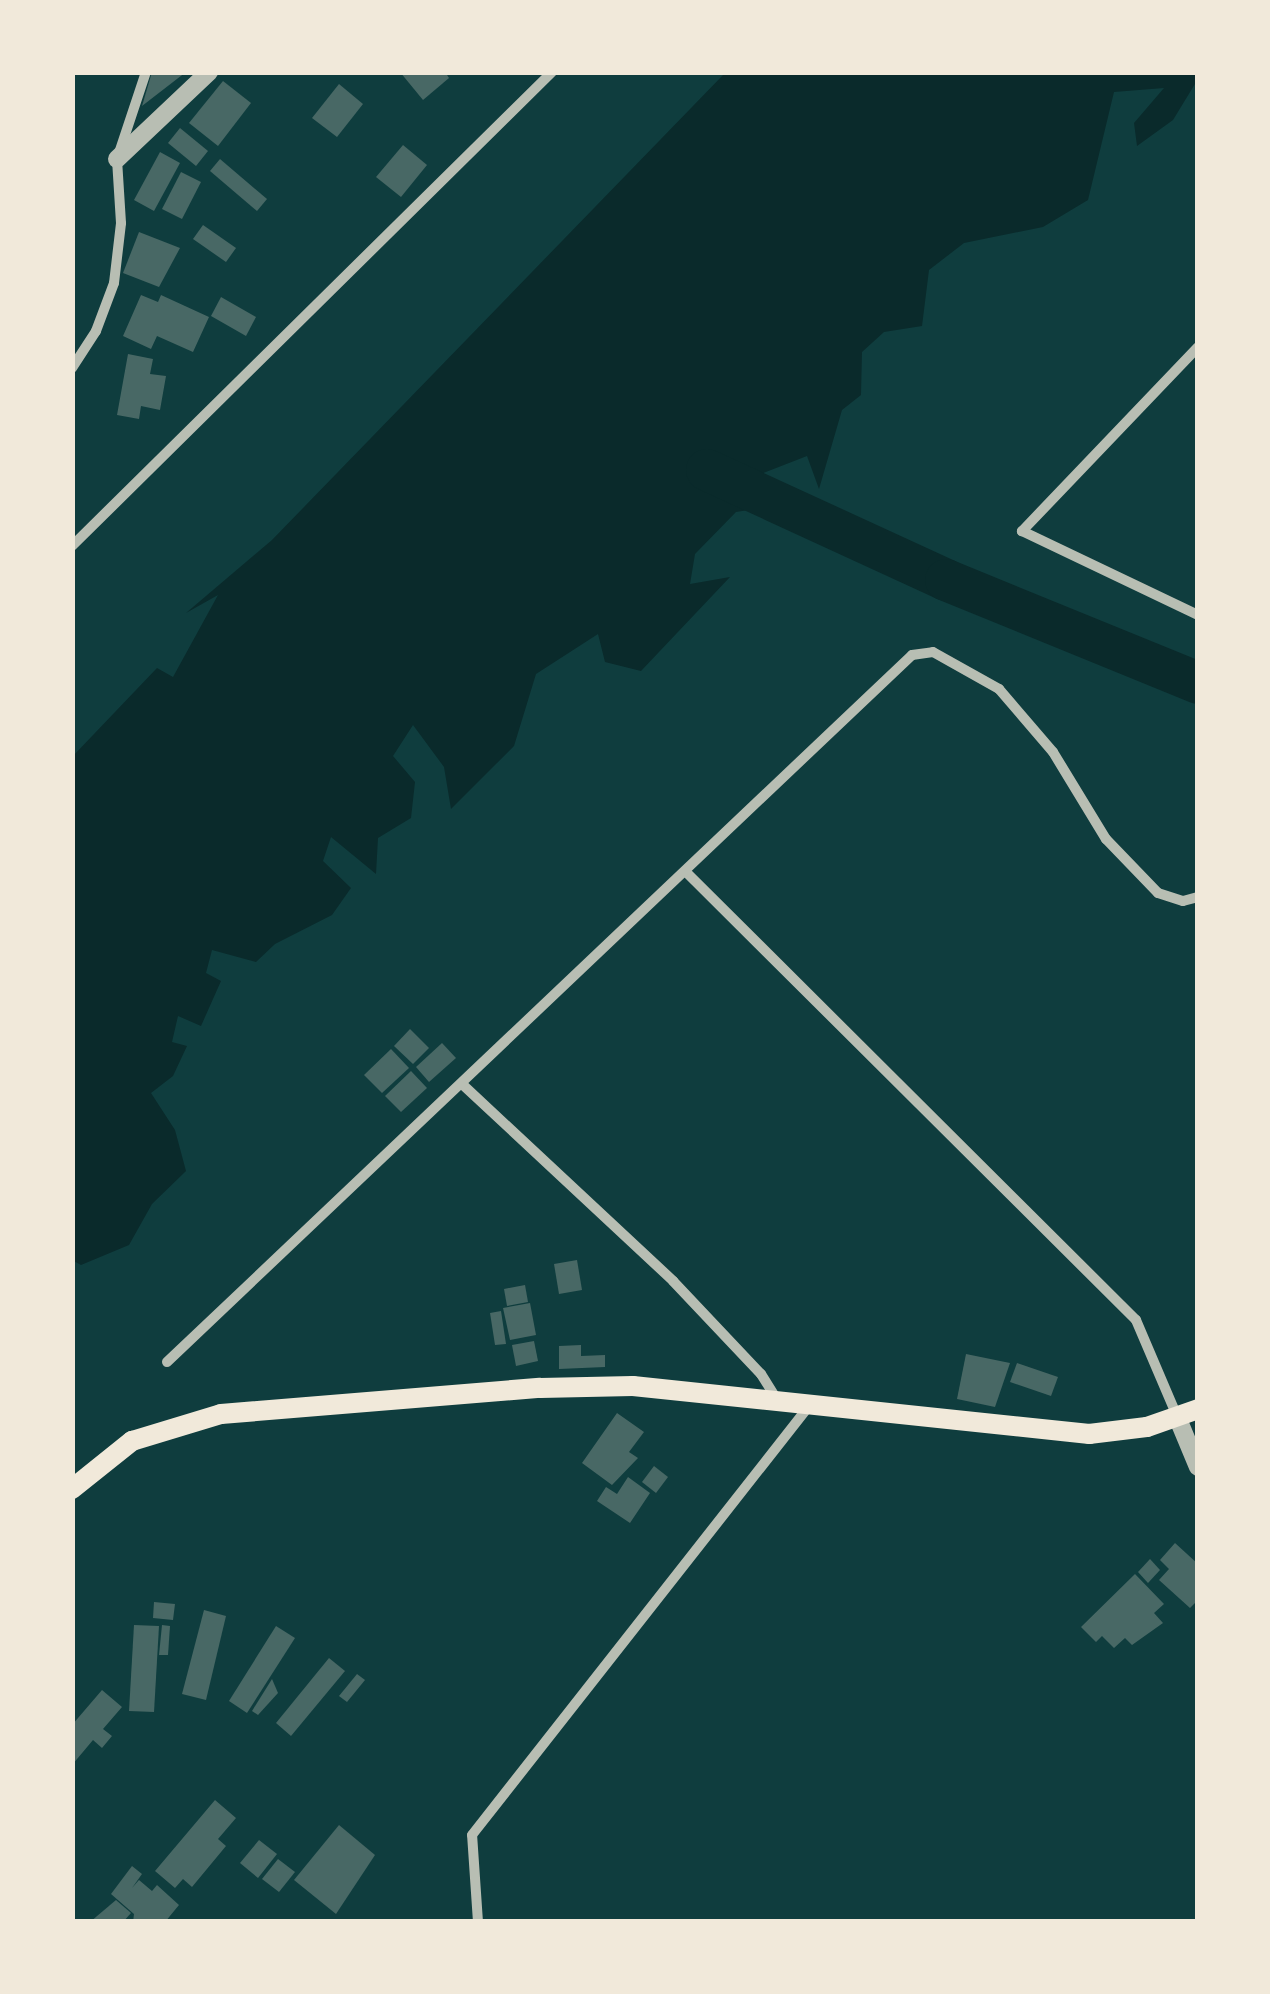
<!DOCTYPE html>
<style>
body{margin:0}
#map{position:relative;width:1270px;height:1994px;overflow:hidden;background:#0f3d3e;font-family:"Zilla Slab",serif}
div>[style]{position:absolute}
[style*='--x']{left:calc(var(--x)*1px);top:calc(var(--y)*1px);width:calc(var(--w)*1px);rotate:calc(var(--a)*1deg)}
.water>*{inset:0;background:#0a2a2b}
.river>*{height:42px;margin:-21px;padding:0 21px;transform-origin:21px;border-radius:21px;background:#0a2a2b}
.building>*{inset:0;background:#486865}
.minor>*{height:10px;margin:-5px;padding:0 5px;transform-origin:5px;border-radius:5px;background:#b8beb3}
.tertiary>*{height:18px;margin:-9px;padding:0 9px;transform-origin:9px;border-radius:9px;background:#b8beb3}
.primary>*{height:20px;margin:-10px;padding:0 10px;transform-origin:10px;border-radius:10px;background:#f1e9da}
span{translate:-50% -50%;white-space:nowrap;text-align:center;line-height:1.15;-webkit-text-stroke:8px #f1e9da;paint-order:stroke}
.frame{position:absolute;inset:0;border:75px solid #f1e9da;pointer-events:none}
</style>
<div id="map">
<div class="water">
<div style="clip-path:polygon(725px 73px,1197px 72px,1198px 79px,1173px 120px,1137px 146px,1134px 123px,1164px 88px,1114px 92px,1088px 200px,1043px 227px,964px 243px,929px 270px,922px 326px,884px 332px,862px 352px,861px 395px,842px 410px,819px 489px,807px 456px,758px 475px,761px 508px,736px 512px,695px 554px,690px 584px,730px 577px,641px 671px,605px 662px,598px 634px,536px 674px,514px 746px,451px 809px,444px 767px,413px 725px,393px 756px,415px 782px,411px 818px,378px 838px,376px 874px,331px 837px,323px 861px,351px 888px,332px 915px,275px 944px,256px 962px,212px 950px,206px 973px,221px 981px,201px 1026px,178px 1016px,172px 1042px,187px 1046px,173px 1076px,151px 1093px,175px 1130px,186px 1171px,152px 1204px,129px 1245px,81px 1265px,72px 1260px,73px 756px,157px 668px,173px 677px,218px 595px,186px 613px,272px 540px)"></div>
</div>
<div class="river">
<div style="--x:707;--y:470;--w:263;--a:24.7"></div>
<div style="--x:946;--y:580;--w:272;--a:22.2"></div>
</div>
<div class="building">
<div style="clip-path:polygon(152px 72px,186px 72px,142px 106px)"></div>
<div style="clip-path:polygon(400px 72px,445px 72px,449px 78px,423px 100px)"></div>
<div style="clip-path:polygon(223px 81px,251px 103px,218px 146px,189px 123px)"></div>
<div style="clip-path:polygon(339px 84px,363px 104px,337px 137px,312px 118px)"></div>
<div style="clip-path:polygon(180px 128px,208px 151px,196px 166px,168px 143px)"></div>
<div style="clip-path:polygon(403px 145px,427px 165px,401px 197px,376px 177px)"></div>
<div style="clip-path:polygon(160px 152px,180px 163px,154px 211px,134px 200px)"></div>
<div style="clip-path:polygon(220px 159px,267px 199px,257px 211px,210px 171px)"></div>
<div style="clip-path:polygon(181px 172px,201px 182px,182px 219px,162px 209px)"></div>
<div style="clip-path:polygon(203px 225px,236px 248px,226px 262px,193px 239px)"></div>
<div style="clip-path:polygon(139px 232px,180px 248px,159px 287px,123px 273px)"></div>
<div style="clip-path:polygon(141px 295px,158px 302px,161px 295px,209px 317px,193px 352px,157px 336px,151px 349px,123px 336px)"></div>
<div style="clip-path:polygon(221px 297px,256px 317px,246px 336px,211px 316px)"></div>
<div style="clip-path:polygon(128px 354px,153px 359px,150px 374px,166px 376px,160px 410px,141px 406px,139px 419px,117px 415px)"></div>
<div style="clip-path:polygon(410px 1029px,429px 1048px,413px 1064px,394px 1046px)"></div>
<div style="clip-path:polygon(442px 1043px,456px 1058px,429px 1082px,416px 1067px)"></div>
<div style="clip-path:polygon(391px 1049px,409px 1068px,382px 1093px,364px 1075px)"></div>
<div style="clip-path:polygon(411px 1071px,427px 1088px,401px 1112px,385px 1096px)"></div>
<div style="clip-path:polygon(577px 1260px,582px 1290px,559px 1294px,554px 1264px)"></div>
<div style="clip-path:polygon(525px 1285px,528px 1302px,507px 1306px,504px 1289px)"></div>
<div style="clip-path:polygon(530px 1303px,536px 1335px,510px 1340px,503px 1308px)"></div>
<div style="clip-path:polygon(501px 1311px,506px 1344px,495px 1345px,490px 1313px)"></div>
<div style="clip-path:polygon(534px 1341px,538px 1361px,516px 1366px,512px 1345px)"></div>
<div style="clip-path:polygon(581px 1345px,581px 1356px,605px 1355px,605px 1367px,559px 1369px,559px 1346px)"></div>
<div style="clip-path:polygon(966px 1354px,1010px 1363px,995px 1407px,957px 1399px)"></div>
<div style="clip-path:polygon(1017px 1363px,1058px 1377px,1051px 1396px,1010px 1382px)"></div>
<div style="clip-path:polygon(617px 1413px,644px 1432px,629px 1452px,638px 1458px,612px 1485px,582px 1463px)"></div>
<div style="clip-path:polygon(654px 1466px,668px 1477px,656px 1493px,642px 1482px)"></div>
<div style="clip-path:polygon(628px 1477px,650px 1493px,630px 1523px,597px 1501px,606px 1487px,617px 1494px)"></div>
<div style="clip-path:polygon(1175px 1543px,1198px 1564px,1198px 1600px,1190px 1608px,1159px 1580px,1169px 1569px,1160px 1560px)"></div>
<div style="clip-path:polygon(1150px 1559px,1160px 1570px,1148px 1583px,1138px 1572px)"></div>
<div style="clip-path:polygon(1135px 1574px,1164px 1604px,1154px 1613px,1163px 1623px,1132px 1645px,1125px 1638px,1114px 1648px,1102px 1636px,1096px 1642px,1081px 1627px)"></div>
<div style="clip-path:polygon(154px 1602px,175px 1604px,173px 1620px,153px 1618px)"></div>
<div style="clip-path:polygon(204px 1610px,226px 1616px,206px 1700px,182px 1694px)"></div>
<div style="clip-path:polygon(134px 1625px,159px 1626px,154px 1712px,129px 1711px)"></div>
<div style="clip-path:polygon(162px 1625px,170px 1626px,168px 1655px,159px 1655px)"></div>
<div style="clip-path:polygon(276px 1626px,295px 1638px,247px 1713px,229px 1701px)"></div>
<div style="clip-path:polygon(329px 1658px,345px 1671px,291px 1736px,276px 1723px)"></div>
<div style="clip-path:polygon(357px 1674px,365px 1680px,347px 1702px,339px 1696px)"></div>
<div style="clip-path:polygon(272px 1679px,278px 1693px,258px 1715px,252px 1711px)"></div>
<div style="clip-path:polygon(102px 1690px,122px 1707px,103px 1729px,112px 1736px,102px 1748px,93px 1740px,72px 1765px,72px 1725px)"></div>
<div style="clip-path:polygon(215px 1800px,236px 1818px,218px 1839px,226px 1846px,192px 1887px,183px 1879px,175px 1888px,155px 1871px)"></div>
<div style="clip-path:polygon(339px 1825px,375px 1855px,336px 1914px,294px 1880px)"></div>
<div style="clip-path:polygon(259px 1840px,277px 1854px,258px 1878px,240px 1863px)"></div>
<div style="clip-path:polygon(278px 1859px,295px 1872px,279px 1892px,262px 1879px)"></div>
<div style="clip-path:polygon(132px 1866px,142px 1874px,132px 1888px,139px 1880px,152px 1891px,157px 1885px,179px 1905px,165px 1922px,133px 1922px,134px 1914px,111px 1894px)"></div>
<div style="clip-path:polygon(116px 1900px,131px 1913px,123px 1922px,90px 1922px)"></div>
</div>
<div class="minor">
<div style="--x:1198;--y:347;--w:255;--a:133.7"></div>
<div style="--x:1022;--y:531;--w:195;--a:25.5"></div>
<div style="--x:72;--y:368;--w:44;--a:-57"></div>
<div style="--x:96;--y:331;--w:51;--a:-69.4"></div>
<div style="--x:114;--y:283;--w:60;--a:-83.3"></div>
<div style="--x:121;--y:223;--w:64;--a:-93.6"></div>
<div style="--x:117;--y:159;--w:92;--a:-71.6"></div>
<div style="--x:72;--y:546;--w:675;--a:-44.64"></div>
<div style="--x:686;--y:872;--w:635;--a:44.87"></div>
<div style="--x:1136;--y:1320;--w:104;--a:66.9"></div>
<div style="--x:462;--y:1084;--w:289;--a:43"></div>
<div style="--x:673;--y:1281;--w:128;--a:46.6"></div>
<div style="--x:761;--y:1374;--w:32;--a:58"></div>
<div style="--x:167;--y:1362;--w:1027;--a:-43.5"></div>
<div style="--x:912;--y:655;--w:21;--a:-8"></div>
<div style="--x:933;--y:652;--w:76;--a:29.3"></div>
<div style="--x:999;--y:689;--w:83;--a:49.4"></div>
<div style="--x:1053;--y:752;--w:102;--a:58.7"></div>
<div style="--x:1106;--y:839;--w:75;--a:46.1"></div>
<div style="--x:1158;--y:893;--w:26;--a:18"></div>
<div style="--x:1183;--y:901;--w:16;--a:-15"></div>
<div style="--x:478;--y:1922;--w:87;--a:-93.9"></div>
<div style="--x:472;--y:1835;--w:546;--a:-51.85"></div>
</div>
<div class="tertiary">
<div style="--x:117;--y:159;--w:127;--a:-43.4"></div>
<div style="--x:1178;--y:1419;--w:52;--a:67.4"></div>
</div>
<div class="primary">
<div style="--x:72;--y:1489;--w:77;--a:-38.7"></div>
<div style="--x:132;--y:1441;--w:93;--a:-16.9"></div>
<div style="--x:221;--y:1414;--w:320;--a:-4.7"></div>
<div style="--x:540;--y:1388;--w:93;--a:-1.2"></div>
<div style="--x:633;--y:1386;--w:459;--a:6"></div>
<div style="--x:1089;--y:1434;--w:58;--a:-6.9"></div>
<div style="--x:1147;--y:1427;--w:54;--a:-19.4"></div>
</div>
<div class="frame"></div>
</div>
